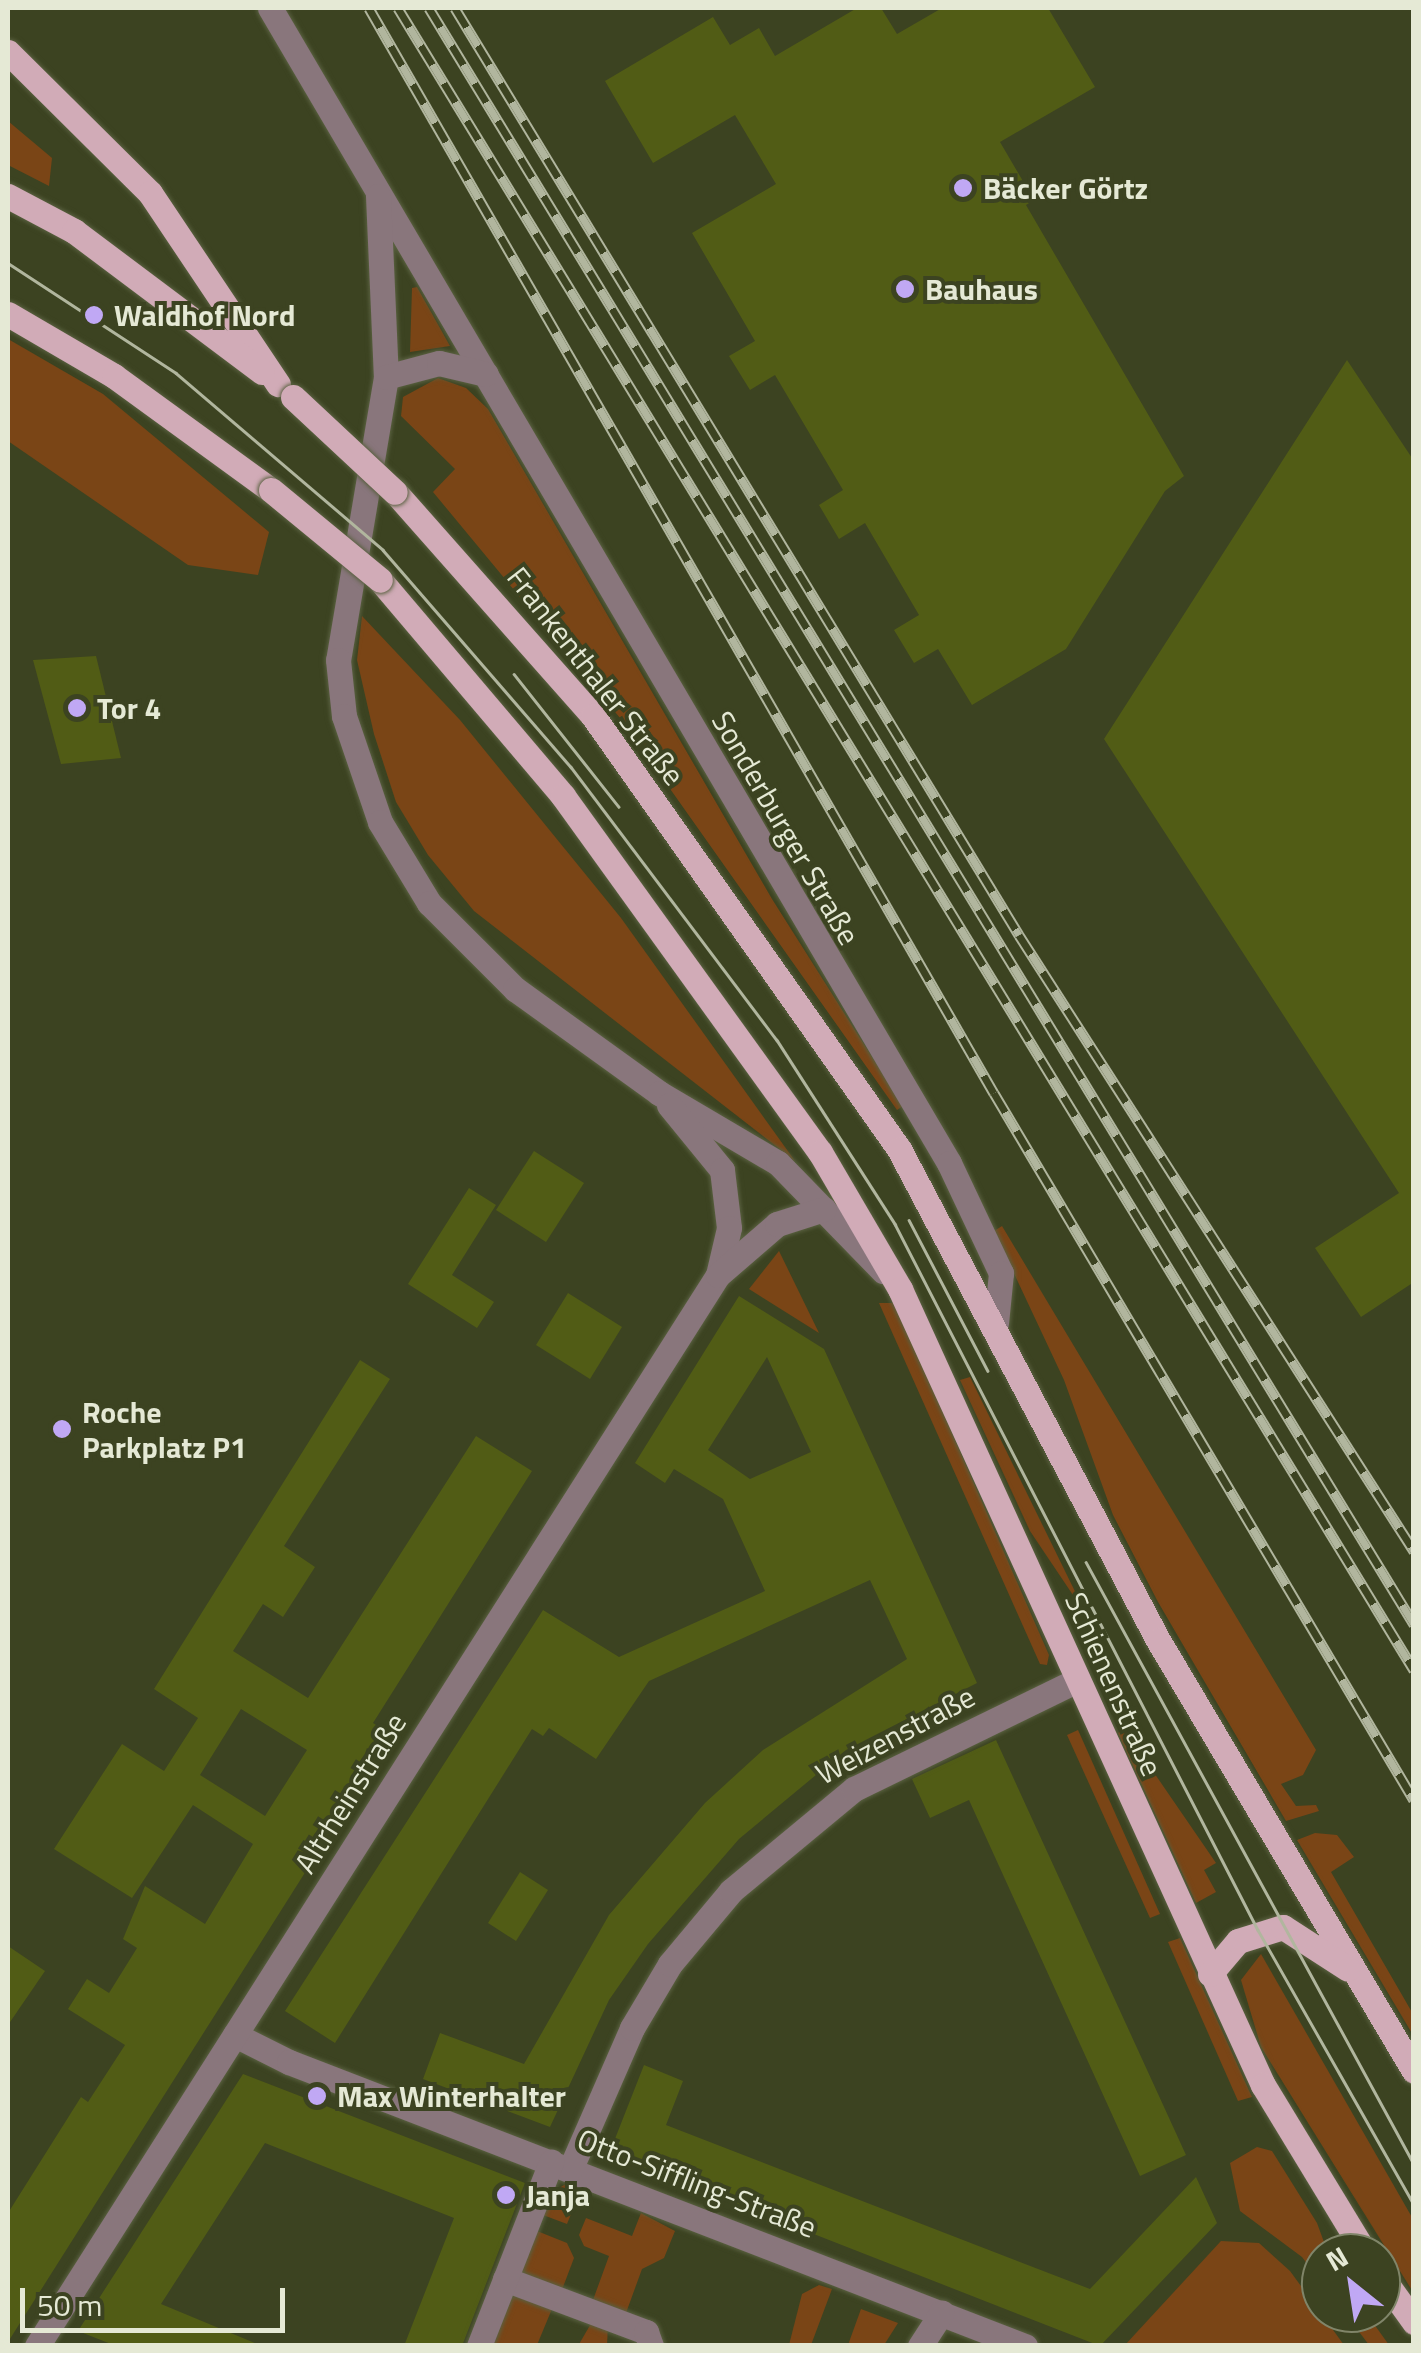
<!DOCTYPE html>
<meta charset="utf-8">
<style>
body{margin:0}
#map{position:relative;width:1421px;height:2353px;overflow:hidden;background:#3c4321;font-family:"Titillium Web",sans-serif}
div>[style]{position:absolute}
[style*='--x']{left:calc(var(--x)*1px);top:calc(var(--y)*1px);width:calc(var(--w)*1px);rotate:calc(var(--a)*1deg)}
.green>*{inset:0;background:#7a4516}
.building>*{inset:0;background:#515c15}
.roads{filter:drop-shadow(0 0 2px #5a6141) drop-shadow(0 0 2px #5a6141)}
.minor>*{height:25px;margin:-12.5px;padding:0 12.5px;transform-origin:12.5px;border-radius:12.5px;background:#89767c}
.major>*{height:25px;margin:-12.5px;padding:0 12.5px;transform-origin:12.5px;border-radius:12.5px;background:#d1abb7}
.tram>*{height:2.5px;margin:-1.25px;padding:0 1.25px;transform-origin:1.25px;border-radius:1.25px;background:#b1b69e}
.rail>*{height:11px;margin-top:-5.5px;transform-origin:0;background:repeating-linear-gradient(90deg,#3c4321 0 22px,#b1b69e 0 44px);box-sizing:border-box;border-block:2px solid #b1b69e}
.bridges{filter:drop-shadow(0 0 2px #5a6141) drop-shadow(0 0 2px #5a6141)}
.major-bridge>*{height:25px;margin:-12.5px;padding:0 12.5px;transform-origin:12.5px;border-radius:12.5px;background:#d1abb7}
.dots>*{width:28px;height:28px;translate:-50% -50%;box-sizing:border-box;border:5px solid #3c4321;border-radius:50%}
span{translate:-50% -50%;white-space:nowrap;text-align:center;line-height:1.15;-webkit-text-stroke:8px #3c4321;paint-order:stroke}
.poi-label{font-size:30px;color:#e5e9d5;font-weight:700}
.left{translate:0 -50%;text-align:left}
.street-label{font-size:30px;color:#e5e9d5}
.frame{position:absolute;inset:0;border:10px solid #e5e9d5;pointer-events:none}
.north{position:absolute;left:1301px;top:2233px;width:100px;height:100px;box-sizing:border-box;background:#3c4321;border:2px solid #808569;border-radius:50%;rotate:330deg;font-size:28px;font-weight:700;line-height:40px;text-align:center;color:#e5e9d5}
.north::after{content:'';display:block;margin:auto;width:35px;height:45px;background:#c0a8f4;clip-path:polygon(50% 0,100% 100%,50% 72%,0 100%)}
.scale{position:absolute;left:20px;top:2288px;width:265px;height:45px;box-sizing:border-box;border:5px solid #e5e9d5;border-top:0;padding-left:12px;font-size:30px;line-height:35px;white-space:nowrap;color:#e5e9d5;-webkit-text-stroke:8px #3c4321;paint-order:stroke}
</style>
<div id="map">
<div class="green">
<div style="clip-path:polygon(8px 121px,52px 158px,49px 186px,8px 165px)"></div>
<div style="clip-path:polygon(417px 287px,450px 346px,410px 352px,412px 288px)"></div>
<div style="clip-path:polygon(8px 339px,103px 394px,269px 532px,258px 575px,188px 565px,8px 441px)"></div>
<div style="clip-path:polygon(438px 378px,466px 388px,488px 409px,772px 899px,903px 1106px,897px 1110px,620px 718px,433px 492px,455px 469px,401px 416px,403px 397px)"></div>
<div style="clip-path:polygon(362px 616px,460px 720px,621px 918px,795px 1161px,474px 911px,428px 855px,396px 802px,374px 734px,357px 660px)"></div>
<div style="clip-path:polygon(1002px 1226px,1316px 1750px,1303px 1775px,1281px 1784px,1296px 1806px,1316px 1805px,1319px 1811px,1286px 1821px,1158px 1602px,1113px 1515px,1064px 1380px,994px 1231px)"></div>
<div style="clip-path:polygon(779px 1251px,819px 1333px,749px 1289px)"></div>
<div style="clip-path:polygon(879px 1303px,895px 1303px,1049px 1655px,1047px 1665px,1040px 1664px)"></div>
<div style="clip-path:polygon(970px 1377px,1087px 1616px,1030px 1531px,960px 1380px)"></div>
<div style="clip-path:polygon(1124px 1729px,1216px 1863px,1204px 1870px,1216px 1892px,1196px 1903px,1118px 1733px)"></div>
<div style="clip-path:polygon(1078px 1730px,1160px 1914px,1150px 1918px,1067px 1735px)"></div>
<div style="clip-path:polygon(1315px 1833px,1337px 1835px,1354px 1857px,1331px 1872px,1413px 2014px,1413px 2035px,1297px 1840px)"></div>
<div style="clip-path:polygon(1180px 1938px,1252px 2097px,1238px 2101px,1168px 1942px)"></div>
<div style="clip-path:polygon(1261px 1954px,1413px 2219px,1413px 2292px,1261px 2047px,1241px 1980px)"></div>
<div style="clip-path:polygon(1257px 2147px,1272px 2151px,1317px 2223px,1328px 2253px,1321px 2253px,1321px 2282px,1302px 2257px,1240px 2211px,1230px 2163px)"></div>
<div style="clip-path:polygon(566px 2184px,581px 2189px,567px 2224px,543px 2215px,552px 2192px)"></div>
<div style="clip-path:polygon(641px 2213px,675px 2231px,664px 2258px,642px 2269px,626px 2313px,593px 2300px,609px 2256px,584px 2246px,579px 2235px,586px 2218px,632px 2236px)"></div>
<div style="clip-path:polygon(537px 2231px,567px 2243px,574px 2258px,560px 2295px,518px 2279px)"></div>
<div style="clip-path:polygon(1221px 2241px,1259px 2243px,1290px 2271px,1344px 2345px,1125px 2345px)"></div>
<div style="clip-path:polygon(819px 2285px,832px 2289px,811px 2345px,789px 2345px,802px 2294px)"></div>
<div style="clip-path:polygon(515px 2288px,554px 2304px,537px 2345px,493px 2346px)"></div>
<div style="clip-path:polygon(861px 2309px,898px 2323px,884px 2345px,848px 2345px)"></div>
<div style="clip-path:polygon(1345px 2313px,1366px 2313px,1389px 2345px,1369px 2345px)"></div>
<div style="clip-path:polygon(593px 2320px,608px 2326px,607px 2345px,578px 2346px)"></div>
</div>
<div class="building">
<div style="clip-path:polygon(857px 8px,881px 8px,897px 34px,942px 8px,1048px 8px,1095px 87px,1000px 142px,1034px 200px,1026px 205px,1184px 476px,1165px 491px,1066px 649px,972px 705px,938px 649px,914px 663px,894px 630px,919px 615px,865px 523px,839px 539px,819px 505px,843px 490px,775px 375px,750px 390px,729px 356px,755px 341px,692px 233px,776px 184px,735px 115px,653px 163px,605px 81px,713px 17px,730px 45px,759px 28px,775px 56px)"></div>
<div style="clip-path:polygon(1347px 360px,1414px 461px,1414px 1282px,1361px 1317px,1315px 1248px,1399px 1193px,1104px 739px)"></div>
<div style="clip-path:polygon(96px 656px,121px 758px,61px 764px,33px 660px)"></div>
<div style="clip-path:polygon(534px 1151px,584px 1183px,546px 1242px,496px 1210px)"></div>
<div style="clip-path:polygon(469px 1188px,496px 1205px,452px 1275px,494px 1302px,477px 1328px,408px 1284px)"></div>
<div style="clip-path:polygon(568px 1293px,622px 1327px,590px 1379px,536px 1345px)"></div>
<div style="clip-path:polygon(evenodd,739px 1296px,824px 1349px,977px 1683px,846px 1750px,739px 1839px,648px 1944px,609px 2000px,550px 2127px,423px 2079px,440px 2033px,524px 2064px,609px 1915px,705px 1803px,763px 1750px,907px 1659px,870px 1580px,649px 1681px,596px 1759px,549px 1728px,543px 1736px,532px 1729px,335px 2043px,285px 2011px,543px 1610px,619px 1657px,765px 1591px,723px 1499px,674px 1469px,665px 1483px,635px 1463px,739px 1296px,767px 1357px,811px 1452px,750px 1479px,708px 1450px,767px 1357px)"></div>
<div style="clip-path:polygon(evenodd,360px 1360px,390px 1379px,284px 1546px,315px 1567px,283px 1617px,263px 1604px,233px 1651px,308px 1698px,476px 1436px,532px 1471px,373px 1723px,392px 1735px,8px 2342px,8px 2213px,81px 2097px,88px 2102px,125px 2045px,68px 2009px,87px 1979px,109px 1993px,137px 1948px,123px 1939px,145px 1886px,205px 1924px,253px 1844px,193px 1805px,132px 1898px,54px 1849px,122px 1744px,164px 1771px,198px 1718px,154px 1689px,360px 1360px,241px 1709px,307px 1750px,265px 1816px,200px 1775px,241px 1709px)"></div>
<div style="clip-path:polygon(996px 1740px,1186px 2155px,1140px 2176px,969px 1800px,930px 1818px,912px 1779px)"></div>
<div style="clip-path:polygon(520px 1872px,548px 1890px,516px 1941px,488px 1923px)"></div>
<div style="clip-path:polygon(8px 1946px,45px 1971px,8px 2025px)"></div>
<div style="clip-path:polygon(644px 2065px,683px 2081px,666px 2125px,1090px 2289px,1196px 2177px,1217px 2223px,1100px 2346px,609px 2154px)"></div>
<div style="clip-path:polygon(243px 2074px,525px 2183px,462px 2346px,404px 2346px,454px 2218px,265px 2143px,161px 2304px,262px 2346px,116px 2346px,78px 2331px)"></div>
</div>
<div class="roads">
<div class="minor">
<div style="--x:270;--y:8;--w:1340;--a:59.55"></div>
<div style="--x:949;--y:1163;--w:122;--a:64.7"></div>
<div style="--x:1001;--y:1273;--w:50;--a:95.7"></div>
<div style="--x:378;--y:196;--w:181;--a:87.5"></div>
<div style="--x:386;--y:377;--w:287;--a:99.6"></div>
<div style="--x:338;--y:660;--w:56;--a:83.9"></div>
<div style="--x:344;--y:716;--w:112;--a:71.2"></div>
<div style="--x:380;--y:822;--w:95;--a:58.8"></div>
<div style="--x:429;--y:903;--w:122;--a:45"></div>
<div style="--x:515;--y:989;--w:178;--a:35.8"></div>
<div style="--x:659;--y:1093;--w:138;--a:30.5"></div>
<div style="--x:778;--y:1163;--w:151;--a:45.8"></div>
<div style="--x:386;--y:377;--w:55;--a:-14.8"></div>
<div style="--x:439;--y:363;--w:48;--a:13.2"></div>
<div style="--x:669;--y:1105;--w:84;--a:50.8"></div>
<div style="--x:722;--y:1170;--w:58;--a:83.1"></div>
<div style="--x:729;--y:1228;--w:48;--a:103.2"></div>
<div style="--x:235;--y:2035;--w:60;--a:26.6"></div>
<div style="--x:289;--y:2062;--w:789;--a:21.1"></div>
<div style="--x:570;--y:2170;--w:155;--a:-66.4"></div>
<div style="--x:632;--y:2028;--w:74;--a:-59.3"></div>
<div style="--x:670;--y:1964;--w:95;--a:-50.1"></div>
<div style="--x:731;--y:1891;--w:160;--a:-39.7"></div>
<div style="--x:854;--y:1789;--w:248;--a:-26"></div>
<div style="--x:505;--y:2279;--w:151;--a:20.6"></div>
<div style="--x:646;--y:2332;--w:15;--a:70"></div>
<div style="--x:37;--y:2346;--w:1269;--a:-57.55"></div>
<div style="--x:718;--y:1275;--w:78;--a:-40.8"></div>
<div style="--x:777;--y:1224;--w:49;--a:-17.7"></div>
<div style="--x:479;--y:2346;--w:198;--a:-68.6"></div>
<div style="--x:920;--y:2346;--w:40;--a:-57.1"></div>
</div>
<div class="major">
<div style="--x:8;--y:52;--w:200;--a:44.8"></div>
<div style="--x:150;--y:193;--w:230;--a:56.2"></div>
<div style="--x:8;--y:196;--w:75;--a:27.9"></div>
<div style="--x:74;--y:231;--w:235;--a:36.9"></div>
<div style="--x:8;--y:314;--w:123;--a:30.3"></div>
<div style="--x:114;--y:376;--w:194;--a:36"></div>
<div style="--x:395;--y:492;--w:299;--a:48.5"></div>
<div style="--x:593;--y:716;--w:530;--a:54.75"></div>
<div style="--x:899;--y:1149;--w:555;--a:62.19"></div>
<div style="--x:1158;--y:1640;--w:501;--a:59.29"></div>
<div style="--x:380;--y:580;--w:283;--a:49.7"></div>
<div style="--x:563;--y:796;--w:439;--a:54.2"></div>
<div style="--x:820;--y:1152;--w:159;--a:59.7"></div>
<div style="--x:900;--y:1289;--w:875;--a:65.49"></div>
<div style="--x:1263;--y:2085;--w:197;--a:58.7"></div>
<div style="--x:1210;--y:1974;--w:43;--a:-49.7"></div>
<div style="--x:1238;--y:1941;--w:47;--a:-17.3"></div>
<div style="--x:1283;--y:1927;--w:77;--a:32.9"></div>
<div style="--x:1381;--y:2276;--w:57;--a:54.3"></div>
</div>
</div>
<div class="tram">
<div style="--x:8;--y:263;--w:201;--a:33.2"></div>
<div style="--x:176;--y:373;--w:272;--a:40.5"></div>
<div style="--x:383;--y:550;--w:287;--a:49.1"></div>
<div style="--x:571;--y:767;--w:342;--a:53"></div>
<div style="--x:777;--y:1040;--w:219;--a:57.3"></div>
<div style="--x:895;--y:1224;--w:794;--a:62.79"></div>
<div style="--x:1258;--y:1930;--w:316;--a:60.4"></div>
<div style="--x:514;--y:674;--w:169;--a:51.7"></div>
<div style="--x:909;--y:1220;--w:170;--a:62.4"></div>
<div style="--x:1086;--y:1562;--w:686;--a:61.42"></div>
</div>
<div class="rail">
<div style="--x:369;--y:8;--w:1252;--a:60.06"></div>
<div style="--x:994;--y:1093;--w:822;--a:59.29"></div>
<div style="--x:398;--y:8;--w:1948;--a:58.56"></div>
<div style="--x:429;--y:8;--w:1893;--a:58.64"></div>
<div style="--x:455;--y:8;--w:1085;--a:58.68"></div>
<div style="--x:1019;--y:935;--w:732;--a:57.33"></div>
</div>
<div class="bridges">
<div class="major-bridge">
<div style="--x:293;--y:397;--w:139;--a:43"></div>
<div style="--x:271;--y:490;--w:141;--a:39.5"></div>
</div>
</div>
<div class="dots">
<div style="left:963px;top:188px;background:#c0a8f4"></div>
<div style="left:905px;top:289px;background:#c0a8f4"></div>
<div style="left:94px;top:315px;background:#c0a8f4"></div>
<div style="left:77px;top:708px;background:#c0a8f4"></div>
<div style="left:62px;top:1429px;background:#c0a8f4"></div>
<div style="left:317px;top:2096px;background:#c0a8f4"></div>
<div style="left:506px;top:2195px;background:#c0a8f4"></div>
</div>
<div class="poi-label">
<span class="left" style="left:983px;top:188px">Bäcker Görtz</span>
<span class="left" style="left:925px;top:289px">Bauhaus</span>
<span class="left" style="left:114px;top:315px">Waldhof Nord</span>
<span class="left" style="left:97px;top:708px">Tor 4</span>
<span class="left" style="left:82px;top:1429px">Roche<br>Parkplatz P1</span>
<span class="left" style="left:337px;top:2096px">Max Winterhalter</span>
<span class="left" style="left:526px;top:2195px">Janja</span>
</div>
<div class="street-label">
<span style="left:596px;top:676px;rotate:52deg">Frankenthaler Straße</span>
<span style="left:786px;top:828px;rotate:60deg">Sonderburger Straße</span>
<span style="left:1114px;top:1684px;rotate:66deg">Schienenstraße</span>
<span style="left:895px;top:1735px;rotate:-28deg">Weizenstraße</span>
<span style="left:350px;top:1793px;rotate:-58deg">Altrheinstraße</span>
<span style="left:697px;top:2183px;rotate:21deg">Otto-Siffling-Straße</span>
</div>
<div class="frame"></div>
<div class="north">N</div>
<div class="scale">50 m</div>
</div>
